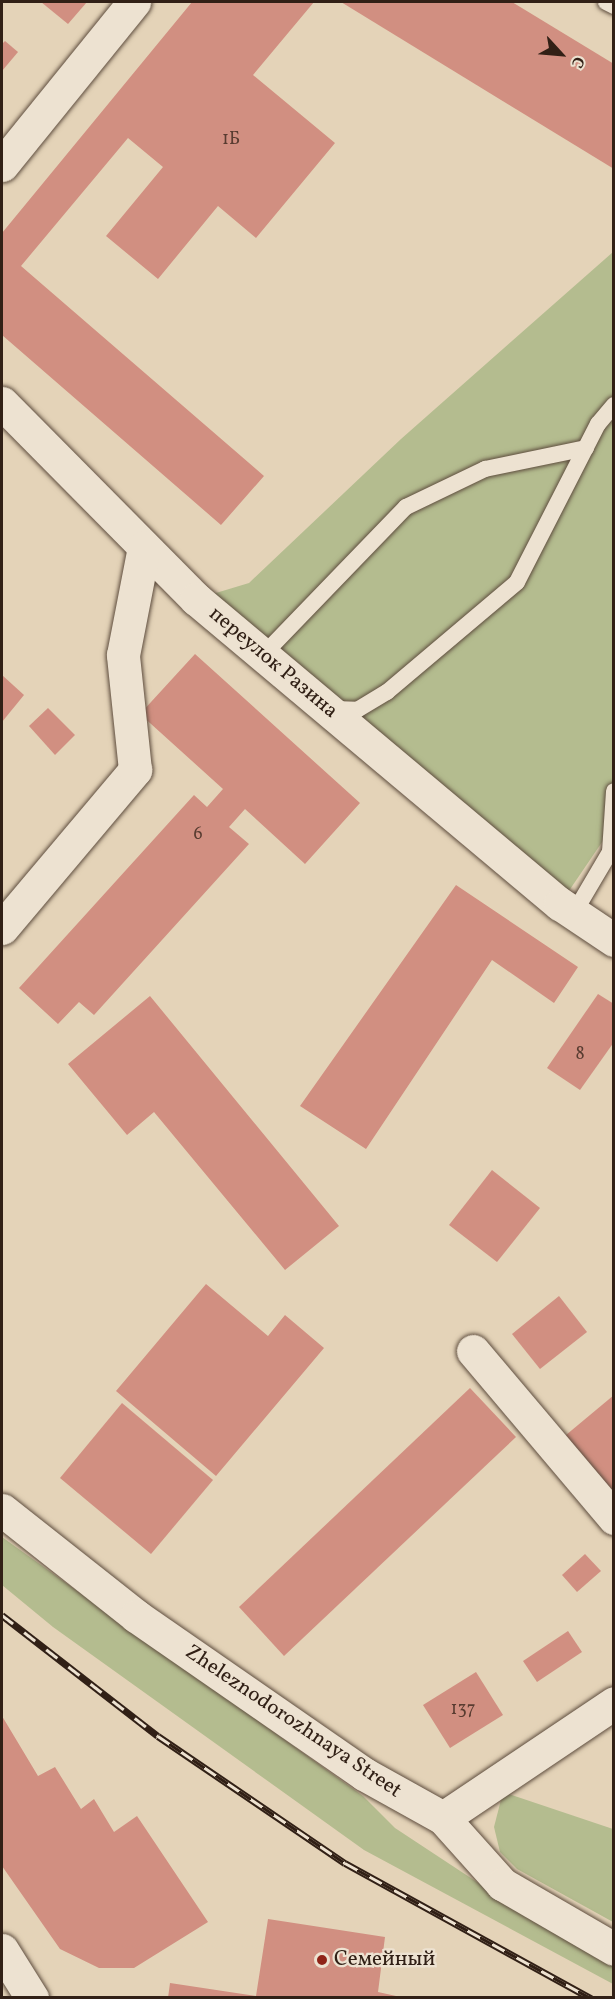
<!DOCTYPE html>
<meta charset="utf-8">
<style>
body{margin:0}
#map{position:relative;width:615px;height:1999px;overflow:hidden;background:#e4d3b8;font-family:Vollkorn,serif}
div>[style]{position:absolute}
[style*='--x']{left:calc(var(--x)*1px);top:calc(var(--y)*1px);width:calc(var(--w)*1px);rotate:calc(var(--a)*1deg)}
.green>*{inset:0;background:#b4bc8f}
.building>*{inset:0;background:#d18f81}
.roads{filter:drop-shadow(0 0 2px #5e4d3e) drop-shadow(0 0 2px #5e4d3e)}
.lane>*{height:16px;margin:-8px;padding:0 8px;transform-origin:8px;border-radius:8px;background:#ede2d1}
.street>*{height:33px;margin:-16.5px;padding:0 16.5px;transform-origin:16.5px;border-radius:16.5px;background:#ede2d1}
.rail>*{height:7px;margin-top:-3.5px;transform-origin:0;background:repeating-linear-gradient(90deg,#ede2d1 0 14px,#312016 0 28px);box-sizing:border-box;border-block:2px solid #312016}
.dots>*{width:16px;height:16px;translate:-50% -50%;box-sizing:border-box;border:3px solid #ede2d1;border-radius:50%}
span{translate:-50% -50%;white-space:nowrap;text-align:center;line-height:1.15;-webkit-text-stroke:4.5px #ede2d1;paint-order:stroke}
.number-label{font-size:18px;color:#593c31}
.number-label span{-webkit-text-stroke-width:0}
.street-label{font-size:21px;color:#312016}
.poi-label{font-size:21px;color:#312016}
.left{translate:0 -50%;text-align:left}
.frame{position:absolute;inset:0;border:3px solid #312016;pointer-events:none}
.north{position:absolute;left:531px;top:24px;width:60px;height:60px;-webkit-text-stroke:4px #ede2d1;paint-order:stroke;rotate:116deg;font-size:16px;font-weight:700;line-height:24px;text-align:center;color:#312016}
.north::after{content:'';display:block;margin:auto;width:21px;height:27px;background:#312016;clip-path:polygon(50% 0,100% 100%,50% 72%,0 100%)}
</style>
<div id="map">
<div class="green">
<div style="clip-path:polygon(613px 252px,613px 826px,560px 904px,196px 599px,249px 583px,401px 439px)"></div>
<div style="clip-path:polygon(2px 1537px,363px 1796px,395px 1828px,486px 1888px,613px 1961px,613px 1984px,364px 1850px,53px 1627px,2px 1585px)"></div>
<div style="clip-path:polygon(503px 1792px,613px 1829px,613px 1922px,517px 1869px,500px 1852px,494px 1827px)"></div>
</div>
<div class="building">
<div style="clip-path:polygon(41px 2px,87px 2px,68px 24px)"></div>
<div style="clip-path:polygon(192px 2px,314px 2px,253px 75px,335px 143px,256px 238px,218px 206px,158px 279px,106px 236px,163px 167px,128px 138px,21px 266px,264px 476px,221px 525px,2px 335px,2px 233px)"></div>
<div style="clip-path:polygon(341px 2px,512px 2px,614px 64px,614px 169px)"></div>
<div style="clip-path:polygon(5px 41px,18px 52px,2px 71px,2px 44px)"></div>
<div style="clip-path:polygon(195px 654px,360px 803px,305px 864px,245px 809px,229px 827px,249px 844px,94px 1015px,79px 1002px,58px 1024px,19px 988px,194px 795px,207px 807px,223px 789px,140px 714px)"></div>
<div style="clip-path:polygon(2px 675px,24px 695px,2px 722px)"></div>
<div style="clip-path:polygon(48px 708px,75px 735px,55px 755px,29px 726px)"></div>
<div style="clip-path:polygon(456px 885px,578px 967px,554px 1003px,492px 960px,366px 1149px,300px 1106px)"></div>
<div style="clip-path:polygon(598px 994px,614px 1004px,614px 1042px,580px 1090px,547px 1068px)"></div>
<div style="clip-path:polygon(150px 996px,339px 1226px,285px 1270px,154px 1112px,127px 1135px,68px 1064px)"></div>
<div style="clip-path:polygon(492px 1170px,540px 1208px,497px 1262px,449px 1225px)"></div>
<div style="clip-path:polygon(206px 1284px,268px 1336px,285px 1315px,324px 1348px,216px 1476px,116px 1391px)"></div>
<div style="clip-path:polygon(559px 1296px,587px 1332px,540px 1369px,512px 1334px)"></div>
<div style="clip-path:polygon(470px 1388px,516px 1437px,284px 1656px,239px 1607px)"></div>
<div style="clip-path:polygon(614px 1395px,614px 1503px,560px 1440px)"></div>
<div style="clip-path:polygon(122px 1403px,213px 1480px,151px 1554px,60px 1478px)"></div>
<div style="clip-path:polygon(585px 1554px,601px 1571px,577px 1592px,562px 1575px)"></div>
<div style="clip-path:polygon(568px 1631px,582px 1652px,537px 1682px,523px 1661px)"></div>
<div style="clip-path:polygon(476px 1672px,503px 1715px,450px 1748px,423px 1705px)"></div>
<div style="clip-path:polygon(2px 1716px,38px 1776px,55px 1767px,81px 1809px,94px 1799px,114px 1832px,137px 1816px,208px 1922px,134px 1968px,99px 1968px,60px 1949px,2px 1866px)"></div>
<div style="clip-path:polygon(268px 1919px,385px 1937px,378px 1992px,405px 1998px,168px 1998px,170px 1983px,256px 1996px)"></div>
</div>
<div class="roads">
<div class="lane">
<div style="--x:606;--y:2;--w:9;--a:27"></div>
<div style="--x:263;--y:655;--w:206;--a:-46"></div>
<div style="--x:406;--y:507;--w:88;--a:-25.7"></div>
<div style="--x:485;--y:469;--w:103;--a:-11.7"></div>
<div style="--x:333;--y:709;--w:24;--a:2"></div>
<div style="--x:357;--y:710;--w:35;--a:-31"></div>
<div style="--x:387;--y:692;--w:170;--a:-40.2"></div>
<div style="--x:517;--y:582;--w:178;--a:-62.9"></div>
<div style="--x:598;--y:424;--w:25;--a:-50"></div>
<div style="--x:574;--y:913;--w:71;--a:-59.5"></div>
<div style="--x:610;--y:852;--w:61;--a:-86.2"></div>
</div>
<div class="street">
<div style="--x:2;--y:165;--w:210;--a:-51"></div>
<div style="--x:2;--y:403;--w:276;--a:45.3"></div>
<div style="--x:196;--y:599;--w:475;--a:40"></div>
<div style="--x:560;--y:904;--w:65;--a:33.7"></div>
<div style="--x:2;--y:928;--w:207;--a:-49.9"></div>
<div style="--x:135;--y:770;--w:116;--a:-96"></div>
<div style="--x:123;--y:655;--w:110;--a:-79"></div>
<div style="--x:473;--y:1351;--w:219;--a:49.8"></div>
<div style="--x:2;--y:1510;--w:171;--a:38.3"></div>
<div style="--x:136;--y:1616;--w:277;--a:34.7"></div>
<div style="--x:364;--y:1774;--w:90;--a:29.1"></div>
<div style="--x:443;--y:1818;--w:89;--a:48.2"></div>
<div style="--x:502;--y:1884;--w:129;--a:30.1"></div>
<div style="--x:443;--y:1818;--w:206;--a:-33.9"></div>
<div style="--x:2;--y:1950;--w:57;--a:58"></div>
</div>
</div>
<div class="rail">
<div style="--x:2;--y:1615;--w:197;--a:37.8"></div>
<div style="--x:158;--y:1736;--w:226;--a:34.2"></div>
<div style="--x:345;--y:1863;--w:281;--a:28.8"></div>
</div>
<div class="dots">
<div style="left:322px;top:1960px;background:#8f2418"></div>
</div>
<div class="number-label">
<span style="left:231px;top:140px">1Б</span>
<span style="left:198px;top:835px">6</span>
<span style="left:580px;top:1055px">8</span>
<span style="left:463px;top:1710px">137</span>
</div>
<div class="street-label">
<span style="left:273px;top:663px;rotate:40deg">переулок Разина</span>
<span style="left:293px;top:1722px;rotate:34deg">Zheleznodorozhnaya Street</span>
</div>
<div class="poi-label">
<span class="left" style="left:334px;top:1960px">Семейный</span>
</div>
<div class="frame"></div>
<div class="north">С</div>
</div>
